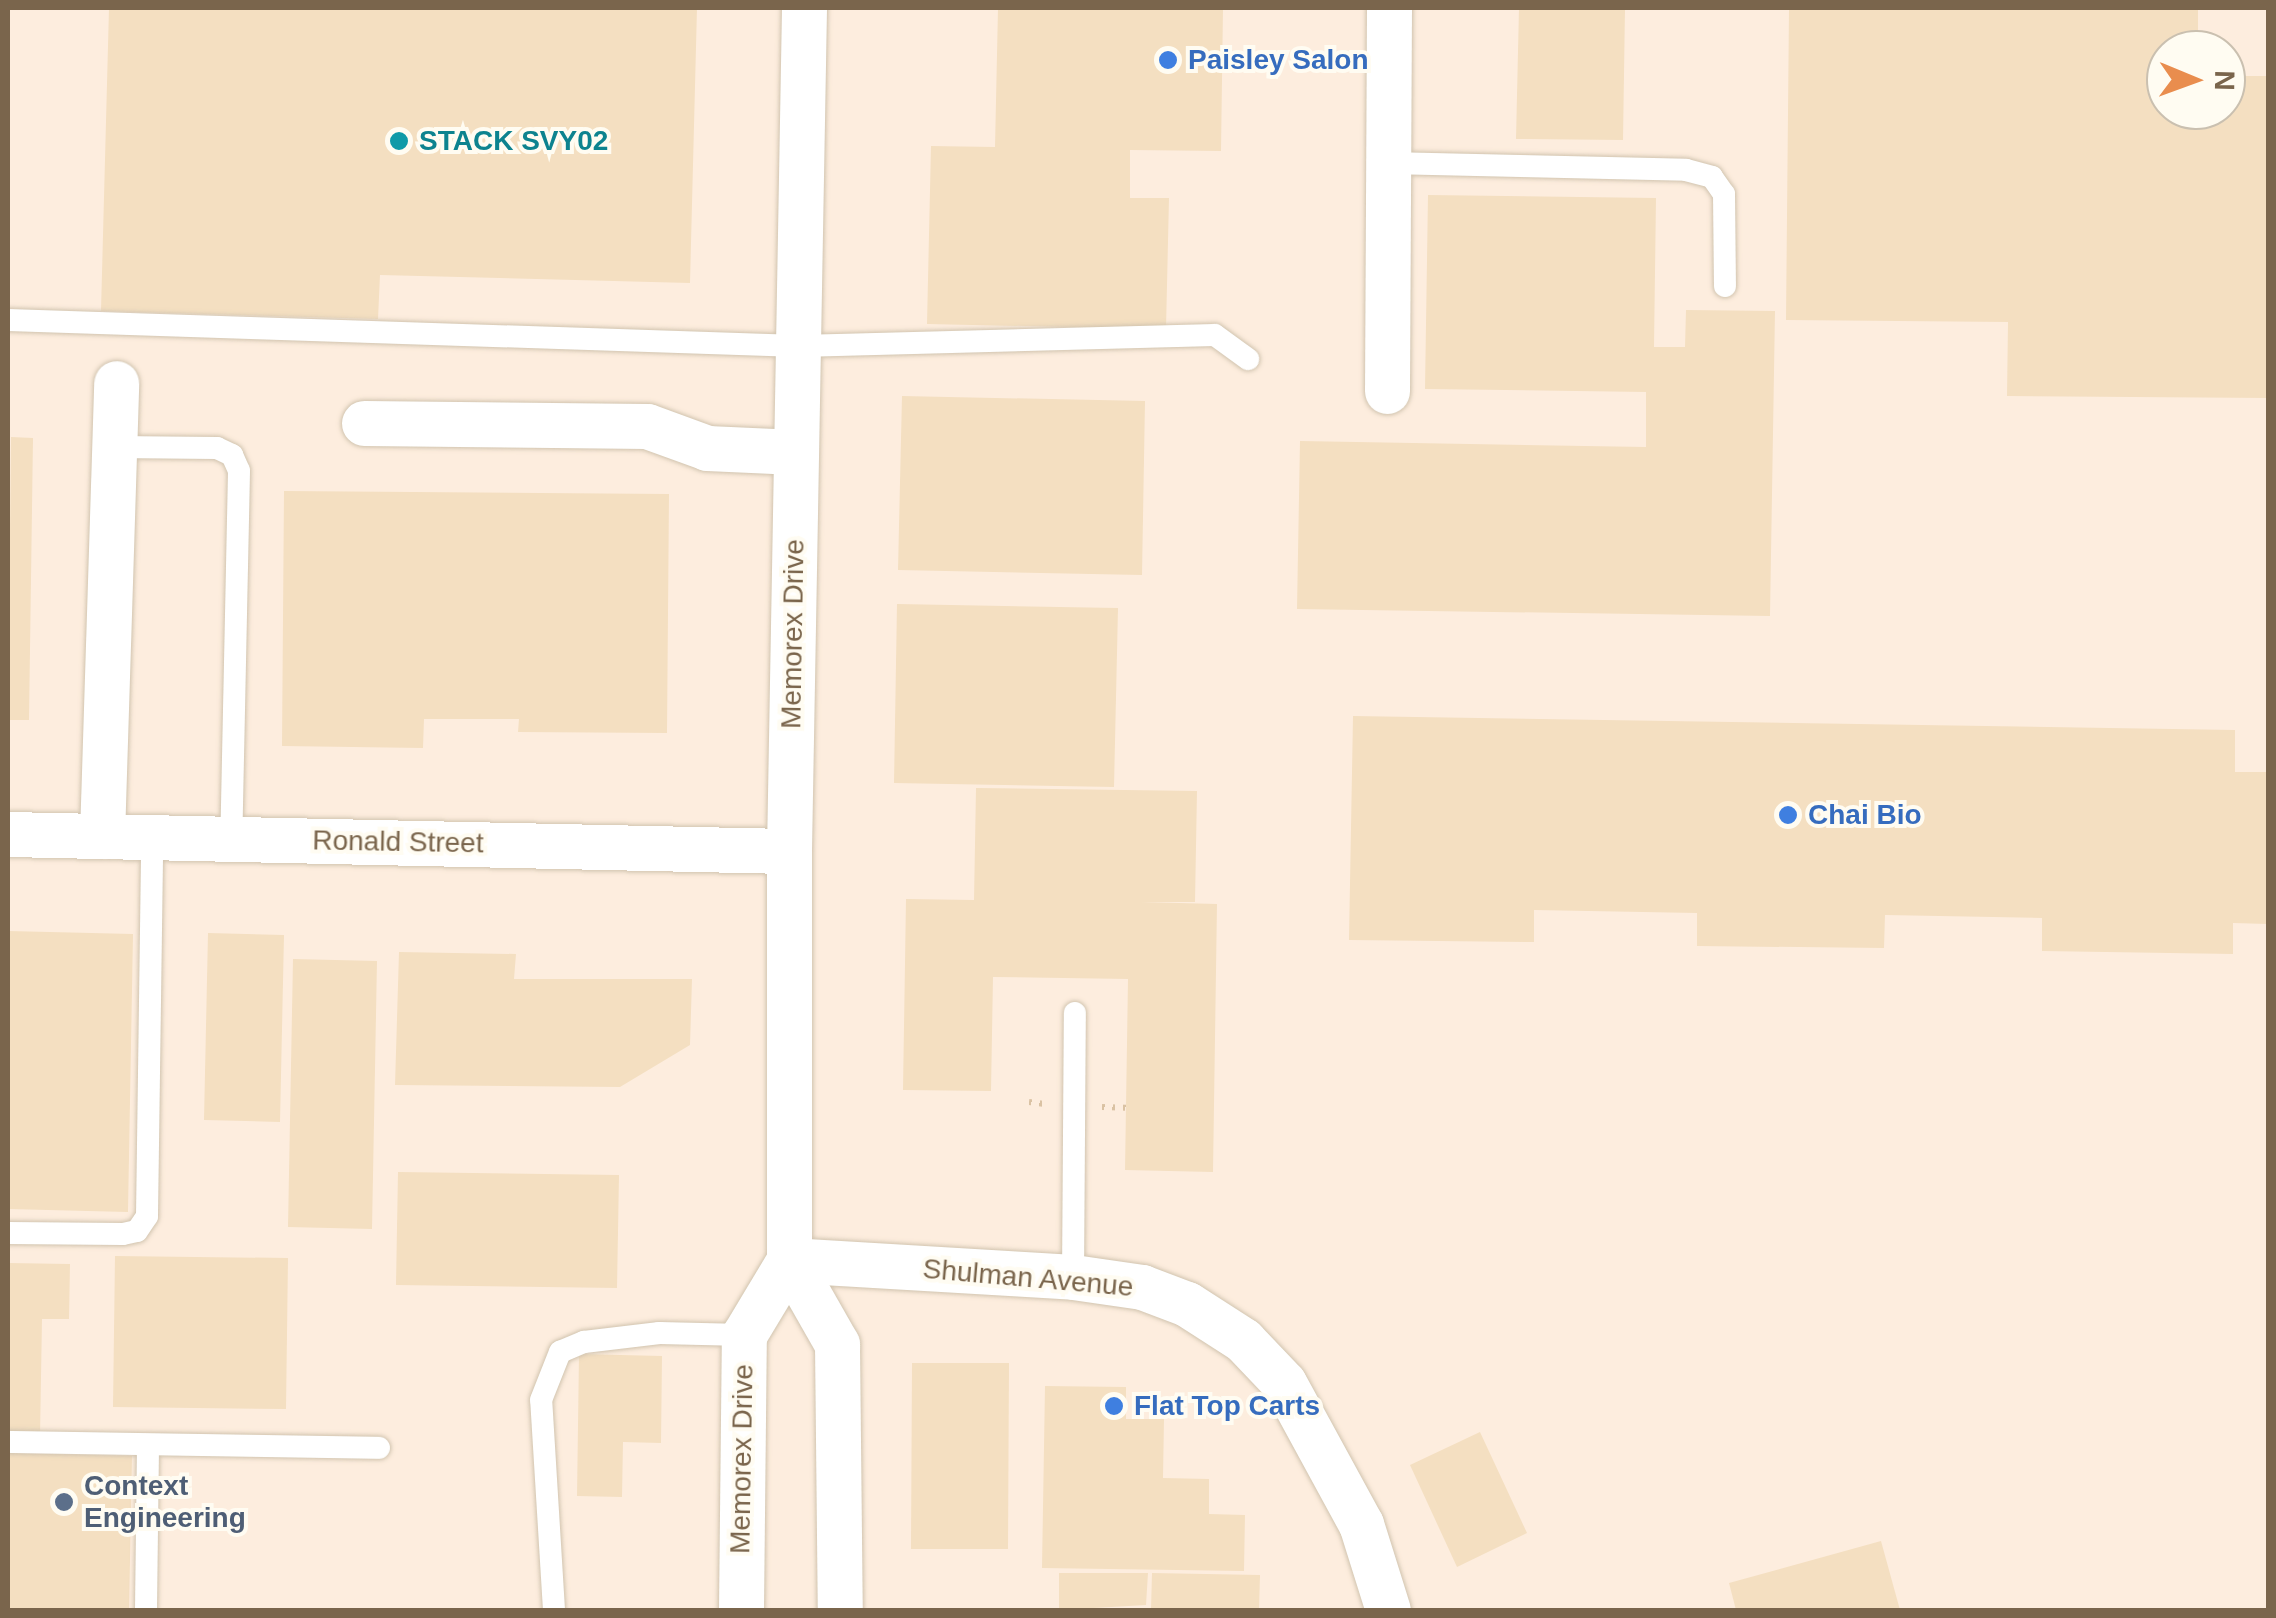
<!DOCTYPE html>
<style>
body{margin:0}
#map{position:relative;width:2276px;height:1618px;overflow:hidden;background:#fdf9eb;font-family:Arial,sans-serif}
div>[style]{position:absolute}
[style*='--x']{left:calc(var(--x)*1px);top:calc(var(--y)*1px);width:calc(var(--w)*1px);rotate:calc(var(--a)*1deg)}
.commercial>*{inset:0;background:#fdedde}
.building>*{inset:0;background:#f4dfc1}
.path>*{height:6px;margin-top:-3px;transform-origin:0;background:repeating-linear-gradient(90deg,#dac2a3 0 2.5px,transparent 0 10.5px)}
.roads{filter:drop-shadow(0 0 2px #d1c4af) drop-shadow(0 0 2px #d1c4af)}
.service>*{height:22px;margin:-11px;padding:0 11px;transform-origin:11px;border-radius:11px;background:#fff}
.minor>*{height:45px;margin:-22.5px;padding:0 22.5px;transform-origin:22.5px;border-radius:22.5px;background:#fff}
.dots>*{width:28px;height:28px;translate:-50% -50%;box-sizing:border-box;border:5px solid #fffcf2;border-radius:50%}
span{translate:-50% -50%;white-space:nowrap;text-align:center;line-height:1.15;-webkit-text-stroke:8px #fffcf2;paint-order:stroke}
.shop-label{font-size:28px;color:#366cbe;font-weight:700}
.left{translate:0 -50%;text-align:left}
.culture-label{font-size:28px;color:#0d838f;font-weight:700}
.street-label{font-size:28px;color:#7a654c}
.service-label{font-size:28px;color:#4e5e75;font-weight:700}
.frame{position:absolute;inset:0;border:10px solid #7a654c;pointer-events:none}
.north{position:absolute;left:2146px;top:30px;width:100px;height:100px;box-sizing:border-box;background:#fffcf2;border:2px solid #cac0b0;border-radius:50%;rotate:91deg;font-size:28px;font-weight:700;line-height:40px;text-align:center;color:#7a654c}
.north::after{content:'';display:block;margin:auto;width:35px;height:45px;background:#e98d4e;clip-path:polygon(50% 0,100% 100%,50% 72%,0 100%)}
</style>
<div id="map">
<div class="commercial">
<div style="clip-path:polygon(evenodd,8px 8px,2268px 8px,2268px 1610px,8px 1610px,8px 8px,2166px 50px,2226px 50px,2226px 110px,2166px 110px,2166px 50px)"></div>
</div>
<div class="building">
<div style="clip-path:polygon(109px 8px,697px 8px,690px 283px,380px 275px,378px 319px,101px 311px)"></div>
<div style="clip-path:polygon(998px 8px,1223px 8px,1221px 151px,1130px 150px,1130px 198px,1169px 198px,1166px 329px,927px 324px,931px 146px,995px 147px)"></div>
<div style="clip-path:polygon(1519px 8px,1625px 8px,1623px 140px,1516px 139px)"></div>
<div style="clip-path:polygon(1789px 8px,2198px 8px,2198px 50px,2166px 50px,2166px 110px,2226px 110px,2226px 76px,2268px 76px,2268px 398px,2007px 396px,2008px 322px,1786px 320px)"></div>
<div style="clip-path:polygon(1428px 195px,1656px 198px,1654px 347px,1685px 347px,1686px 310px,1775px 311px,1770px 616px,1297px 609px,1300px 441px,1646px 447px,1646px 392px,1425px 389px)"></div>
<div style="clip-path:polygon(902px 396px,1145px 401px,1142px 575px,898px 570px)"></div>
<div style="clip-path:polygon(11px 437px,33px 438px,29px 720px,8px 720px)"></div>
<div style="clip-path:polygon(284px 491px,669px 494px,667px 733px,518px 732px,519px 719px,424px 719px,423px 748px,282px 746px)"></div>
<div style="clip-path:polygon(897px 604px,1118px 608px,1114px 787px,894px 783px)"></div>
<div style="clip-path:polygon(1353px 716px,2235px 730px,2235px 772px,2268px 772px,2268px 924px,2233px 923px,2233px 954px,2042px 951px,2042px 918px,1885px 915px,1884px 948px,1697px 946px,1697px 913px,1534px 910px,1534px 942px,1349px 940px)"></div>
<div style="clip-path:polygon(976px 788px,1197px 791px,1195px 902px,1141px 902px,1217px 904px,1213px 1172px,1125px 1170px,1128px 979px,993px 977px,991px 1091px,903px 1090px,906px 899px,974px 900px)"></div>
<div style="clip-path:polygon(8px 931px,133px 934px,128px 1212px,8px 1209px)"></div>
<div style="clip-path:polygon(208px 933px,284px 935px,280px 1122px,204px 1120px)"></div>
<div style="clip-path:polygon(399px 952px,516px 954px,514px 979px,692px 979px,690px 1045px,620px 1087px,395px 1085px)"></div>
<div style="clip-path:polygon(293px 959px,377px 961px,372px 1229px,288px 1227px)"></div>
<div style="clip-path:polygon(398px 1172px,619px 1175px,617px 1288px,396px 1285px)"></div>
<div style="clip-path:polygon(115px 1256px,288px 1258px,286px 1409px,113px 1407px)"></div>
<div style="clip-path:polygon(8px 1263px,70px 1264px,69px 1319px,42px 1319px,40px 1436px,8px 1436px)"></div>
<div style="clip-path:polygon(579px 1354px,662px 1356px,661px 1443px,623px 1442px,622px 1497px,577px 1496px)"></div>
<div style="clip-path:polygon(912px 1363px,1009px 1363px,1008px 1549px,911px 1549px)"></div>
<div style="clip-path:polygon(1045px 1386px,1126px 1387px,1126px 1419px,1164px 1419px,1163px 1478px,1209px 1479px,1209px 1514px,1245px 1515px,1244px 1571px,1042px 1568px)"></div>
<div style="clip-path:polygon(1480px 1432px,1527px 1533px,1457px 1567px,1410px 1465px)"></div>
<div style="clip-path:polygon(8px 1453px,132px 1456px,129px 1610px,8px 1610px)"></div>
<div style="clip-path:polygon(1881px 1541px,1900px 1610px,1736px 1610px,1729px 1583px)"></div>
<div style="clip-path:polygon(1059px 1573px,1148px 1573px,1146px 1605px,1059px 1610px)"></div>
<div style="clip-path:polygon(1152px 1573px,1260px 1575px,1259px 1610px,1151px 1610px)"></div>
</div>
<div class="path">
<div style="--x:1029;--y:1102;--w:16;--a:7"></div>
<div style="--x:1102;--y:1107;--w:24;--a:2"></div>
</div>
<div class="roads">
<div class="service">
<div style="--x:1388;--y:163;--w:298;--a:1.3"></div>
<div style="--x:1686;--y:170;--w:27;--a:15"></div>
<div style="--x:1712;--y:177;--w:21;--a:55"></div>
<div style="--x:1724;--y:194;--w:92;--a:89.4"></div>
<div style="--x:8;--y:320;--w:791;--a:1.88"></div>
<div style="--x:799;--y:346;--w:416;--a:-1.5"></div>
<div style="--x:1215;--y:335;--w:41;--a:36"></div>
<div style="--x:114;--y:447;--w:103;--a:0.6"></div>
<div style="--x:217;--y:448;--w:17;--a:25"></div>
<div style="--x:232;--y:455;--w:17;--a:66"></div>
<div style="--x:239;--y:471;--w:368;--a:91.2"></div>
<div style="--x:8;--y:1233;--w:115;--a:0.5"></div>
<div style="--x:123;--y:1234;--w:14;--a:-12"></div>
<div style="--x:137;--y:1231;--w:18;--a:-56"></div>
<div style="--x:147;--y:1216;--w:379;--a:-89.2"></div>
<div style="--x:1073;--y:1277;--w:264;--a:-89.6"></div>
<div style="--x:8;--y:1442;--w:371;--a:0.9"></div>
<div style="--x:146;--y:1610;--w:165;--a:-89.3"></div>
<div style="--x:554;--y:1610;--w:210;--a:-93.5"></div>
<div style="--x:541;--y:1400;--w:52;--a:-68.4"></div>
<div style="--x:560;--y:1352;--w:26;--a:-23"></div>
<div style="--x:584;--y:1342;--w:76;--a:-6.8"></div>
<div style="--x:659;--y:1333;--w:85;--a:1.3"></div>
</div>
<div class="minor">
<div style="--x:804;--y:8;--w:843;--a:91.02"></div>
<div style="--x:789;--y:851;--w:409;--a:90"></div>
<div style="--x:789;--y:1260;--w:97;--a:60.3"></div>
<div style="--x:837;--y:1344;--w:266;--a:89.4"></div>
<div style="--x:1387;--y:391;--w:383;--a:-89.7"></div>
<div style="--x:364;--y:423;--w:283;--a:0.6"></div>
<div style="--x:647;--y:426;--w:64;--a:20.1"></div>
<div style="--x:707;--y:448;--w:89;--a:2.6"></div>
<div style="--x:8;--y:834;--w:781;--a:1.25"></div>
<div style="--x:102;--y:836;--w:453;--a:-88.2"></div>
<div style="--x:789;--y:1260;--w:285;--a:3.4"></div>
<div style="--x:1073;--y:1277;--w:70;--a:8.2"></div>
<div style="--x:1142;--y:1287;--w:48;--a:20.7"></div>
<div style="--x:1187;--y:1304;--w:67;--a:32.7"></div>
<div style="--x:1243;--y:1340;--w:59;--a:46.4"></div>
<div style="--x:1284;--y:1383;--w:161;--a:61.4"></div>
<div style="--x:1361;--y:1524;--w:90;--a:72.6"></div>
<div style="--x:741;--y:1610;--w:275;--a:-89.4"></div>
<div style="--x:744;--y:1335;--w:87;--a:-59"></div>
</div>
</div>
<div class="dots">
<div style="left:1168px;top:60px;background:#3f7fe0"></div>
<div style="left:399px;top:141px;background:#0f9aa8"></div>
<div style="left:1788px;top:815px;background:#3f7fe0"></div>
<div style="left:1114px;top:1406px;background:#3f7fe0"></div>
<div style="left:64px;top:1502px;background:#5c6f8a"></div>
</div>
<div class="shop-label">
<span class="left" style="left:1188px;top:60px">Paisley Salon</span>
<span class="left" style="left:1808px;top:815px">Chai Bio</span>
<span class="left" style="left:1134px;top:1406px">Flat Top Carts</span>
</div>
<div class="culture-label">
<span class="left" style="left:419px;top:141px">STACK SVY02</span>
</div>
<div class="street-label">
<span style="left:793px;top:634px;rotate:-89deg">Memorex Drive</span>
<span style="left:398px;top:842px;rotate:1deg">Ronald Street</span>
<span style="left:1028px;top:1278px;rotate:5deg">Shulman Avenue</span>
<span style="left:742px;top:1459px;rotate:-89deg">Memorex Drive</span>
</div>
<div class="service-label">
<span class="left" style="left:84px;top:1502px">Context<br>Engineering</span>
</div>
<div class="frame"></div>
<div class="north">N</div>
</div>
